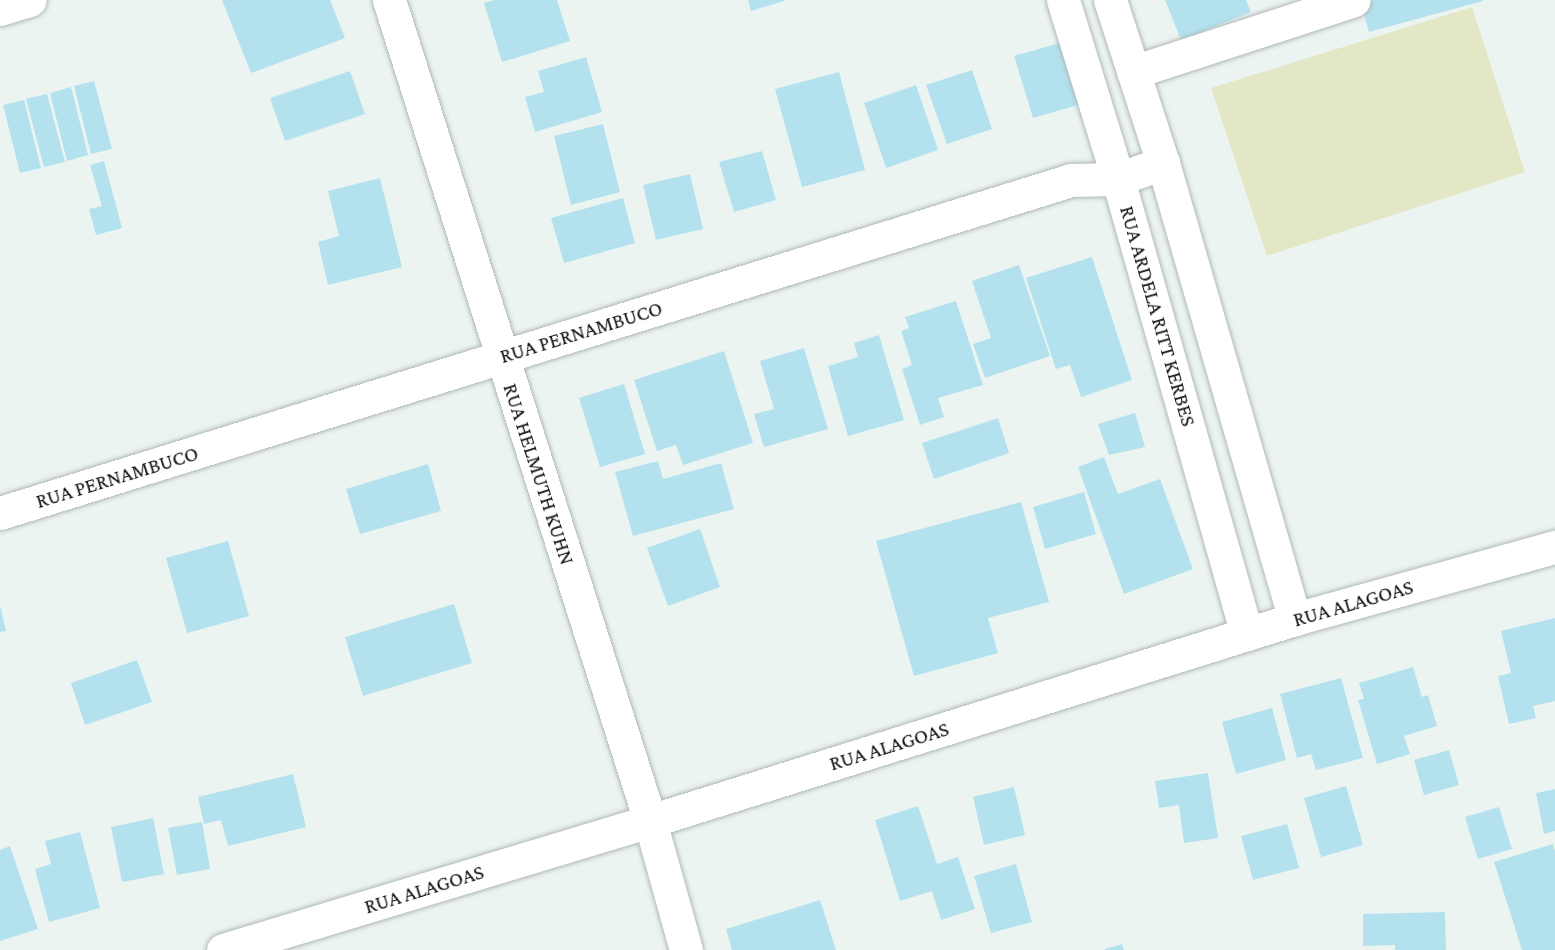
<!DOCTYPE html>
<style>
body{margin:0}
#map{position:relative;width:1555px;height:950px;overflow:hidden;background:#ecf4f2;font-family:"Crimson Pro",serif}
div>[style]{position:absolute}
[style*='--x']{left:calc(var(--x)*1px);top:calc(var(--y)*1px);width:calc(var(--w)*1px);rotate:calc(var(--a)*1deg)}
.green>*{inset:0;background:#e3e7c5}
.building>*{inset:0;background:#b3e2ee}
.roads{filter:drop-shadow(0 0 2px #b0b9b7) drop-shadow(0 0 2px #b0b9b7)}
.minor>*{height:33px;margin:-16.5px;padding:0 16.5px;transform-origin:16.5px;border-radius:16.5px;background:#fff}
.major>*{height:33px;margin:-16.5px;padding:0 16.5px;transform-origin:16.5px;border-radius:16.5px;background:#fff}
span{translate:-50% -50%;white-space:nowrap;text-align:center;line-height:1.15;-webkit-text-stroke:5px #fff;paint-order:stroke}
.street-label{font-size:21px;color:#0e1110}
</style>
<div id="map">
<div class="green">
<div style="clip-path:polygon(1472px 7px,1525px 172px,1267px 256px,1211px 88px)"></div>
</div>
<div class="building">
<div style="clip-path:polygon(222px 0,330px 0,345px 38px,251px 73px)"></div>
<div style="clip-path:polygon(495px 0,557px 0,570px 41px,502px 62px,484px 3px)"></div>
<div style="clip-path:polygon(748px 0,784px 0,784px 1px,751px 11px)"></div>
<div style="clip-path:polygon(1165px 0,1246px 0,1251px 12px,1181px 40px)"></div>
<div style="clip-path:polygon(1360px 0,1483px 0,1483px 1px,1369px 32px)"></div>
<div style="clip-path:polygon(1070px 40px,1088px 102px,1033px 118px,1014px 56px)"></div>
<div style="clip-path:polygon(586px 57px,602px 112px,535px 132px,525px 97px,544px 92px,538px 71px)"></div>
<div style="clip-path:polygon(972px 70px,992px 129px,947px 144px,926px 85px)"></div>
<div style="clip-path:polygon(350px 71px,365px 114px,285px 141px,270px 98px)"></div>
<div style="clip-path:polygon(839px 72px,865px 170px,802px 187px,775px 89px)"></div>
<div style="clip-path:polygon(94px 81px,112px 149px,91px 154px,74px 86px)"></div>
<div style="clip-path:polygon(916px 85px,938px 150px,886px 168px,864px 103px)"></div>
<div style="clip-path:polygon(71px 87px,88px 155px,67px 161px,50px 93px)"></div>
<div style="clip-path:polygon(47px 94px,65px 162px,44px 167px,26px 99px)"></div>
<div style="clip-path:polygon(24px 100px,41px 168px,20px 173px,3px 105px)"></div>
<div style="clip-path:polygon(603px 124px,620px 192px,571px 205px,554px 136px)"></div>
<div style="clip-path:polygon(762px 151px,776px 200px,734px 212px,719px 162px)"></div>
<div style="clip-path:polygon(104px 161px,122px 228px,96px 235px,89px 209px,102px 206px,90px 165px)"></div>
<div style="clip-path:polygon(690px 174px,703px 229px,656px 240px,643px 185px)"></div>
<div style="clip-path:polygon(380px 178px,402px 267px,328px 285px,318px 242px,339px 236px,328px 191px)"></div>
<div style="clip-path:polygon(623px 198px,635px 243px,564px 263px,551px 218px)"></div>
<div style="clip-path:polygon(1092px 257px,1132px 380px,1081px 397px,1070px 365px,1056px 369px,1026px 278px)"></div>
<div style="clip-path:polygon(1019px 265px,1050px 356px,985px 378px,973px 344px,991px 338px,972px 281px)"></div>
<div style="clip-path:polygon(956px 301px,983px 385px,938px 398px,944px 417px,920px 425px,902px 369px,912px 365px,901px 331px,909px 328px,905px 317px)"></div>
<div style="clip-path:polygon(879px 335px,904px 420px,848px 436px,828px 366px,858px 357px,854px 343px)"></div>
<div style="clip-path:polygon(804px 348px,828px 429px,764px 447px,754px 414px,774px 409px,760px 361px)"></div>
<div style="clip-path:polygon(724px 351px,753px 443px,683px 465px,676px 445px,657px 451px,634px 380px)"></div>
<div style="clip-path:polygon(624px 384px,645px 454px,600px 467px,579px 398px)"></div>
<div style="clip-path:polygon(1135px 413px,1145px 447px,1109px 455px,1098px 424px)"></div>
<div style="clip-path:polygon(998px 418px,1009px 453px,934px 479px,922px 443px)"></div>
<div style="clip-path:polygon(1104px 457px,1118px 494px,1160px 479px,1193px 569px,1124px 594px,1078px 467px)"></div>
<div style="clip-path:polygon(658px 461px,663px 479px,721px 463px,734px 509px,633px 536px,615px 472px)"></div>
<div style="clip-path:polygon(428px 464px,441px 511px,360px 534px,346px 489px)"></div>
<div style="clip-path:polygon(1084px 492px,1096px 534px,1045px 549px,1033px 507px)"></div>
<div style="clip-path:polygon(1021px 502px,1049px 602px,988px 618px,998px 653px,914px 676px,876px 541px)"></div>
<div style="clip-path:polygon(700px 529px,720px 587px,668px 606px,647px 548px)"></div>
<div style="clip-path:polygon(228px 541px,249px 616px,187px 633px,166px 558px)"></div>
<div style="clip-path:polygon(454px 604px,472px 663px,363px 696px,345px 637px)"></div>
<div style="clip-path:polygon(0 605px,6px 631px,0 632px)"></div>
<div style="clip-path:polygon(1555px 618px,1555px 701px,1533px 706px,1536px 718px,1509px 724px,1498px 676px,1511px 673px,1501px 631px)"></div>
<div style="clip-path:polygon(137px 660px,152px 702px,85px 725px,71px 683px)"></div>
<div style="clip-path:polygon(1413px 667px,1422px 697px,1428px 695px,1437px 726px,1404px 736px,1410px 754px,1377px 764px,1358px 700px,1364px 699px,1359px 683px)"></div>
<div style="clip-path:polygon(1341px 678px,1363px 758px,1316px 770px,1311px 754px,1297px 758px,1280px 694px)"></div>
<div style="clip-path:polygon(1272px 708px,1286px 760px,1236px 774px,1222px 722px)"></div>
<div style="clip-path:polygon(1449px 750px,1459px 785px,1424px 795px,1414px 760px)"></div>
<div style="clip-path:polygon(1208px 773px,1218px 838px,1184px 843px,1179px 805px,1159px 808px,1155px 781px)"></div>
<div style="clip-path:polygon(293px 774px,306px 827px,228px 846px,221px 820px,204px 824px,198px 797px)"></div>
<div style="clip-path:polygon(1346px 786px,1363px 845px,1321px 857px,1304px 798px)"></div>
<div style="clip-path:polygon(1014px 787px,1025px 835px,984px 845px,973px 797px)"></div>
<div style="clip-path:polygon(1555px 789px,1555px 831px,1544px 834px,1536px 793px)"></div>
<div style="clip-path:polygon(918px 806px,937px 864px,958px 857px,975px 909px,941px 920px,932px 891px,900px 901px,875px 820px)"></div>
<div style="clip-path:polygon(1499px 807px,1512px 849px,1478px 859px,1465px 817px)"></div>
<div style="clip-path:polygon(153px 818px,164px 874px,122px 882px,111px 827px)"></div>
<div style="clip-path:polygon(202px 822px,210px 869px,177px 875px,168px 828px)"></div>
<div style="clip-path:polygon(1287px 824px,1299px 868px,1253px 880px,1241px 836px)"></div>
<div style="clip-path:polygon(80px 832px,100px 908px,49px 922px,35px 869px,51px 864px,45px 841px)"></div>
<div style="clip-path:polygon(1553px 844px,1555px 851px,1555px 950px,1522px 950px,1494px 862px)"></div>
<div style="clip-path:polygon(10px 846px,38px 929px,0 941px,0 850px)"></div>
<div style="clip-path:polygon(1016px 864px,1032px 922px,991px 933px,974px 876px)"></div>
<div style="clip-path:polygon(820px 900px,836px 950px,732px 950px,726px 929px)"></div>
<div style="clip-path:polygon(1445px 912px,1446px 950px,1395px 950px,1395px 945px,1363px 946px,1363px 914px)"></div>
<div style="clip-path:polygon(1122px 944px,1124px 950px,1105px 950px,1105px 949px)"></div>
</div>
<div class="roads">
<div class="minor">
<div style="--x:1063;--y:0;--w:187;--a:72.9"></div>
<div style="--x:1118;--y:179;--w:473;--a:74.2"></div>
<div style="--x:1110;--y:0;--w:171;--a:72"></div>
<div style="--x:1163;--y:163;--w:475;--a:73.9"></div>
<div style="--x:0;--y:9;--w:31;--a:-17"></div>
<div style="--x:1133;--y:72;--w:232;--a:-18"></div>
<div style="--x:0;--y:513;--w:1122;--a:-17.27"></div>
<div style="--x:1071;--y:180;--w:47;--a:-1.2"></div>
<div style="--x:1118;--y:179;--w:48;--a:-19.6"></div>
<div style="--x:223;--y:950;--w:446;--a:-16.8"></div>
<div style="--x:650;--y:821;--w:676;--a:-17.39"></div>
<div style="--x:1295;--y:619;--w:270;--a:-15.5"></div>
</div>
<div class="major">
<div style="--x:389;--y:0;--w:861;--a:72.36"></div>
<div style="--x:650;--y:821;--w:134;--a:74.4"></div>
</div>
</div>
<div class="street-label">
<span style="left:1158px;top:316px;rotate:74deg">RUA ARDELA RITT KERBES</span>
<span style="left:581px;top:332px;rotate:-17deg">RUA PERNAMBUCO</span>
<span style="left:539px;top:474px;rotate:72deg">RUA HELMUTH KUHN</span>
<span style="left:117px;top:477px;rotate:-17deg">RUA PERNAMBUCO</span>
<span style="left:1353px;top:603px;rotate:-16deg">RUA ALAGOAS</span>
<span style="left:889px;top:746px;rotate:-17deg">RUA ALAGOAS</span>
<span style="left:424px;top:889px;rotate:-17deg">RUA ALAGOAS</span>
</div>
</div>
